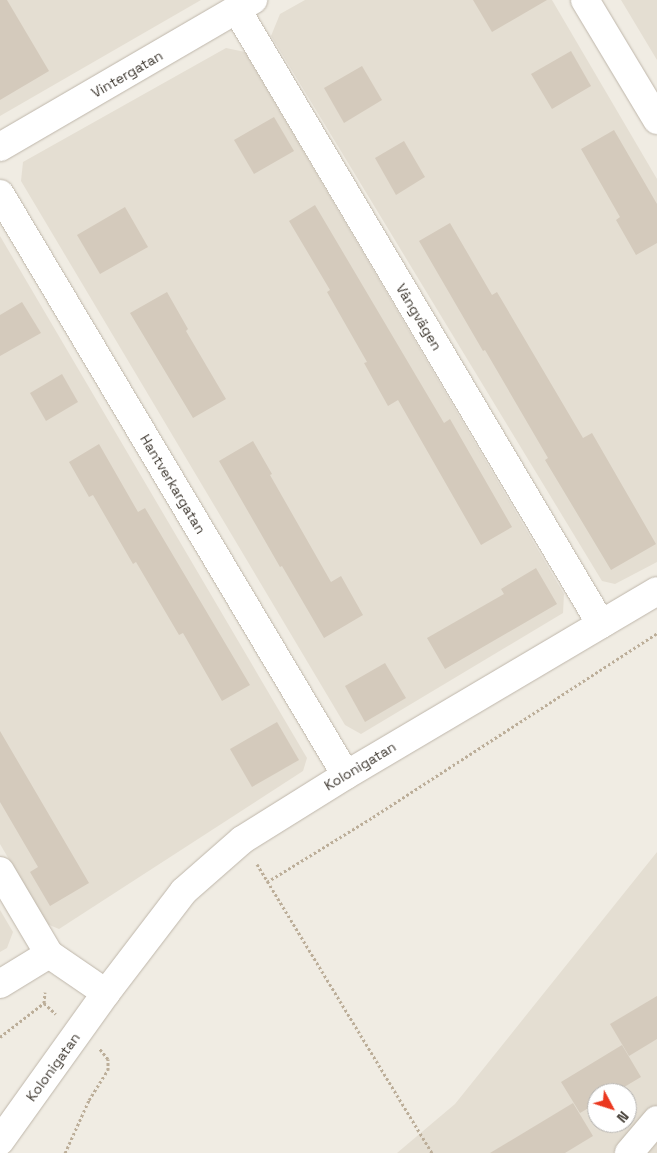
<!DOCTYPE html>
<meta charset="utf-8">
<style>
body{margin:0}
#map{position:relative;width:657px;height:1153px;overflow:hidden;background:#f0ece3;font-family:"Space Grotesk",sans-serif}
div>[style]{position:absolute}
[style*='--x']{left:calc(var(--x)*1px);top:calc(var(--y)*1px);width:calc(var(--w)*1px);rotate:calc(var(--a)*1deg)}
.residential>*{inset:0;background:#e4ded2}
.building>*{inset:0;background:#d4cabc}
.path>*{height:3px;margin-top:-1.5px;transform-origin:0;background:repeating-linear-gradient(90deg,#bcae99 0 2.5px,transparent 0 5px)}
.roads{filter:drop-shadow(0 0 1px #beb6aa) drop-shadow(0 0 1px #beb6aa)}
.minor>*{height:28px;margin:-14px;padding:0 14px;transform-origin:14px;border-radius:14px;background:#fff}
span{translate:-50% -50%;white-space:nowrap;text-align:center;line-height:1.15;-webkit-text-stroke:4px #fff;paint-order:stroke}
.street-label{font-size:14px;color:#423c34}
.north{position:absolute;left:587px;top:1083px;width:50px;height:50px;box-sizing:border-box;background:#fff;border:1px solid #b3b1ae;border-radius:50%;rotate:130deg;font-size:14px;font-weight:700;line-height:20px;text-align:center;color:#423c34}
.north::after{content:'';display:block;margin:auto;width:18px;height:22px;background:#eb381f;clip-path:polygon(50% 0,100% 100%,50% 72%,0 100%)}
</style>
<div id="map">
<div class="residential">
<div style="clip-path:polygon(0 0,201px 0,0 116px)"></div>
<div style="clip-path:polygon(305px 0,552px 0,657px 179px,657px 562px,615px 584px,602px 581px,271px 36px,280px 14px)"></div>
<div style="clip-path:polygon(621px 0,657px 0,657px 60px)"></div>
<div style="clip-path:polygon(226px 48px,245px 52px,564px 594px,563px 613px,361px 734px,345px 725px,21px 181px,23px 162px)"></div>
<div style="clip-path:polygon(0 236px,307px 758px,303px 771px,59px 929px,47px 924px,0 844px)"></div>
<div style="clip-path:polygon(evenodd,657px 852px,657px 1153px,397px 1153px,455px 1104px,657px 852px,597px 1093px,627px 1093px,627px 1123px,597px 1123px,597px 1093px)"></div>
<div style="clip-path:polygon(0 910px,13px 932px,7px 948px,0 952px)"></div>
</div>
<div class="building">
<div style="clip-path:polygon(0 0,7px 0,49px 71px,0 100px)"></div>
<div style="clip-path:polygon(473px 0,547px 0,492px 32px)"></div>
<div style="clip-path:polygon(571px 51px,591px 86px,552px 109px,531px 74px)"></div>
<div style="clip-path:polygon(362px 66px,382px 100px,344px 123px,324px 88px)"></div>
<div style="clip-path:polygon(274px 117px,294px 151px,254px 174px,234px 140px)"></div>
<div style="clip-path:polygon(614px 130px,657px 204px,657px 243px,636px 255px,616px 220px,620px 217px,581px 149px)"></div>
<div style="clip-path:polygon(404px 141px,425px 177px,396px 195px,375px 158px)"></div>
<div style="clip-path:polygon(315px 205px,444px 423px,450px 419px,512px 527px,481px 545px,398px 400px,388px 406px,364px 363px,367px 362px,327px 292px,330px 290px,289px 221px)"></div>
<div style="clip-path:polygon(125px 207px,148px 247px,100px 274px,77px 235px)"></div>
<div style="clip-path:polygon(450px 223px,492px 295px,497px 292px,583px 438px,592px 433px,656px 544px,611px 570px,545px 460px,548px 458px,485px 350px,483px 351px,419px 241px)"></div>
<div style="clip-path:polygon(167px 292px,188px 329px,186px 331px,226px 399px,193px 418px,130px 313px)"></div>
<div style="clip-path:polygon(22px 302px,41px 333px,0 356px,0 315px)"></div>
<div style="clip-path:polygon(62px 374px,78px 402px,46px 421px,30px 393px)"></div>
<div style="clip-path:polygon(253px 441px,272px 474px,270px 475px,331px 582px,341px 576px,363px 615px,324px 638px,282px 566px,280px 567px,219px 461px)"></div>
<div style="clip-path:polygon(99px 444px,138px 512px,145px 508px,250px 685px,222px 701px,183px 633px,179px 635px,136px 562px,133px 564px,93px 495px,89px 497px,69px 462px)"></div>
<div style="clip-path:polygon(536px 568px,557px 604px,445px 669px,427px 638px,504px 594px,501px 589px)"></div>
<div style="clip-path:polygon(385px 663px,406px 698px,365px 722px,345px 686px)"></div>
<div style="clip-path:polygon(277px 722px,299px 760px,252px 787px,230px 749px)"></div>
<div style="clip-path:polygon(0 731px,89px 883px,50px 906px,30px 872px,38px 867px,0 802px)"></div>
<div style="clip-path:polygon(657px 996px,657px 1039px,629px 1056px,610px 1024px)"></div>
<div style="clip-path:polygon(622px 1045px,641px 1077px,614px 1093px,597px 1093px,597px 1103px,580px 1113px,561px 1082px)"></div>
<div style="clip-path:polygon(573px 1103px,593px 1136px,565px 1153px,490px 1153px)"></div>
</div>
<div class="path">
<div style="--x:257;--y:864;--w:338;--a:58.8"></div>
<div style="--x:267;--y:882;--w:124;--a:-31.5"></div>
<div style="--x:373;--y:817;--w:338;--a:-32.9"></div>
<div style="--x:44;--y:1003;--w:16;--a:43"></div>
<div style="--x:0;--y:1037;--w:56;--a:-37.7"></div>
<div style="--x:44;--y:1003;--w:11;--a:-85"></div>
<div style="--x:65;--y:1153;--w:58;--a:-65.6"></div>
<div style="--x:89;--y:1100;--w:36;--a:-58"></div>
<div style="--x:108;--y:1070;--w:11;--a:-90"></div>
<div style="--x:108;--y:1059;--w:13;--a:-129"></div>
</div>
<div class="roads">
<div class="minor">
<div style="--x:585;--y:0;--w:140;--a:59"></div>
<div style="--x:237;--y:10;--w:714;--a:59.34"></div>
<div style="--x:0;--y:147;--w:293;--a:-30.2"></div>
<div style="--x:0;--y:194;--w:676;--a:59.23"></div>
<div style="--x:0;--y:871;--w:96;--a:59.4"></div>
<div style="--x:0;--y:984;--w:57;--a:-31.5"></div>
<div style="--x:49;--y:954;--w:69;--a:34.4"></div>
<div style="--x:0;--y:1141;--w:182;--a:-54.4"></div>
<div style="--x:106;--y:993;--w:128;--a:-52.6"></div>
<div style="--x:184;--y:891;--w:77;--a:-41.3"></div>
<div style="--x:242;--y:840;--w:123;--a:-32"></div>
<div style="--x:346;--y:775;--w:361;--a:-30.6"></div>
<div style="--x:629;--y:1153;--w:43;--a:-49.7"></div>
</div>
</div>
<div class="street-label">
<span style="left:127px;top:74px;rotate:-30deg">Vintergatan</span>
<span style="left:419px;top:317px;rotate:59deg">Vångvägen</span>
<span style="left:173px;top:484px;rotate:59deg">Hantverkargatan</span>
<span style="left:360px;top:766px;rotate:-31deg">Kolonigatan</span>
<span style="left:53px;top:1067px;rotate:-54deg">Kolonigatan</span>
</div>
<div class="north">N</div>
</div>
